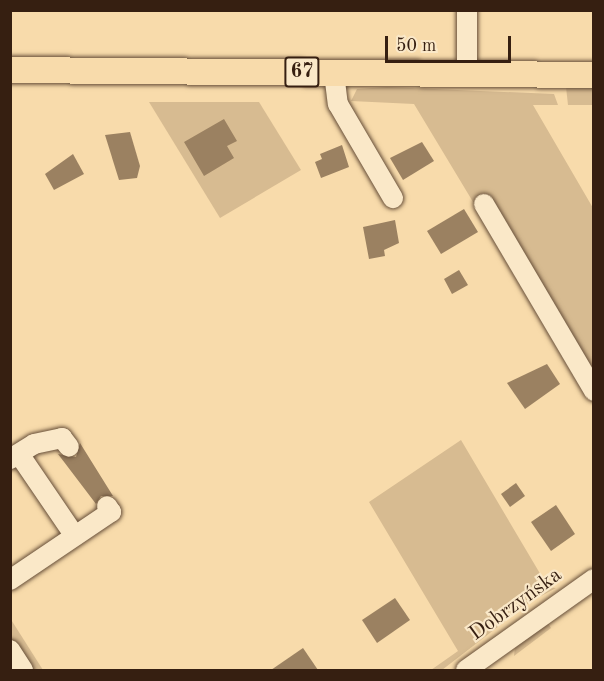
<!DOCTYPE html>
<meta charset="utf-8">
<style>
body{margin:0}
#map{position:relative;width:604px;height:681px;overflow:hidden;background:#f8dbab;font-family:"Old Standard TT",serif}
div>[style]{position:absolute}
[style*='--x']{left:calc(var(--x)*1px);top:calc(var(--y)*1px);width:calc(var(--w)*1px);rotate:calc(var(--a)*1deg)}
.green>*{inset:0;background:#d7bb91}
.building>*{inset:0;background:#9b8161}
.roads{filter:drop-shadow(0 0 2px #664e38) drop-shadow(0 0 2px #664e38)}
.minor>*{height:20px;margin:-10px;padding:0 10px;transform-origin:10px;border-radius:10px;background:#fae8c8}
.major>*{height:26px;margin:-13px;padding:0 13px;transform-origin:13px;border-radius:13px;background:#f8dbab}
span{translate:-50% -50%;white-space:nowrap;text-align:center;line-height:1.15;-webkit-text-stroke:4.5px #fae8c8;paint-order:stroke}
.shield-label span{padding:2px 4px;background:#fae8c8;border:2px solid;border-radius:4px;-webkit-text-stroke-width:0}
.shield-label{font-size:20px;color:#361f11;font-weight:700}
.street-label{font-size:21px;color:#361f11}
.frame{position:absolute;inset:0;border:12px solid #361f11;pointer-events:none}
.scale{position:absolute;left:385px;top:36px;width:126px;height:27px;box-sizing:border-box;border:3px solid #361f11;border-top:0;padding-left:8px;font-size:18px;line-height:21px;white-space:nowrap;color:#361f11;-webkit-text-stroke:4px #fae8c8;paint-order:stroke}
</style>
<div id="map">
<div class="green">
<div style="clip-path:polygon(387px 87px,554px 94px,558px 105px,533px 105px,593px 208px,593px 401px,414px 104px,351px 101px,357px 89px)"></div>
<div style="clip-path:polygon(566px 87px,593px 87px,593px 105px,568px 105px)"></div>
<div style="clip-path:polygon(149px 102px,259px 102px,301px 170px,220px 218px)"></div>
<div style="clip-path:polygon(461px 440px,548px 587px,556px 588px,530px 602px,442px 670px,431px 670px,458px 651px,369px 502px)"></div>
<div style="clip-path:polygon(10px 618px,43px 670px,29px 670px,11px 640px)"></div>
<div style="clip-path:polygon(548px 623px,551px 628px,514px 656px,515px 647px)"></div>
</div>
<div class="building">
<div style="clip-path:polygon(224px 119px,237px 141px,227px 146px,234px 158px,204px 176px,184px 142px)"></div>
<div style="clip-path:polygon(130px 132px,140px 166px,137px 178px,119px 180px,105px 135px)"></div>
<div style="clip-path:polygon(422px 142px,434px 161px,403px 180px,390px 158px)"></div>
<div style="clip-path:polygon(342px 145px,349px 167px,321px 178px,315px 162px,322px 159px,320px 154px)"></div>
<div style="clip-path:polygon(73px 154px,84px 174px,54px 190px,45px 174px)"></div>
<div style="clip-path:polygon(464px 209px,478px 232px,441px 254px,427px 231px)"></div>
<div style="clip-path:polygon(395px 220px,399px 243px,384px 250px,385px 256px,369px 259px,363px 227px)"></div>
<div style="clip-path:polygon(459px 270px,468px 285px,452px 294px,444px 279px)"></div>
<div style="clip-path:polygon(547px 364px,560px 384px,525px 409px,507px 383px)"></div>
<div style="clip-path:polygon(80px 443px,113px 496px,101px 496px,96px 504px,58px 454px,76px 457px)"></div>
<div style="clip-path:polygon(516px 483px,525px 496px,510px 507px,501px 494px)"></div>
<div style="clip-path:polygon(556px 505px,575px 534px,551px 551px,531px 522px)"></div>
<div style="clip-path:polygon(395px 598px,410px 620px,377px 643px,362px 620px)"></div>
<div style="clip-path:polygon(303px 648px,318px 670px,271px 670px)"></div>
</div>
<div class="roads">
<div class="minor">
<div style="--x:467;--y:10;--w:64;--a:90"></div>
<div style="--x:334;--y:73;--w:31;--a:83"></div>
<div style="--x:338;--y:104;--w:109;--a:59.7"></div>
<div style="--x:484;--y:204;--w:217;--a:59.5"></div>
<div style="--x:19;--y:454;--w:99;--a:55.7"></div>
<div style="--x:10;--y:459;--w:28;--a:-32"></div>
<div style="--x:34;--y:444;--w:29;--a:-12"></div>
<div style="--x:62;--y:438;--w:11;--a:52"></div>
<div style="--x:10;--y:580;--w:122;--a:-34"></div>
<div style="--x:111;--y:512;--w:7;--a:-124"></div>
<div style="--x:10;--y:650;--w:24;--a:57"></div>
<div style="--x:466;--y:670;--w:157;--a:-35.4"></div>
</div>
<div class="major">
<div style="--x:10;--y:70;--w:584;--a:0.49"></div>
</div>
</div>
<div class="shield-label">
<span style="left:302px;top:72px">67</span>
</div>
<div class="street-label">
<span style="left:516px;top:605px;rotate:-36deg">Dobrzyńska</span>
</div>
<div class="frame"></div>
<div class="scale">50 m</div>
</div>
